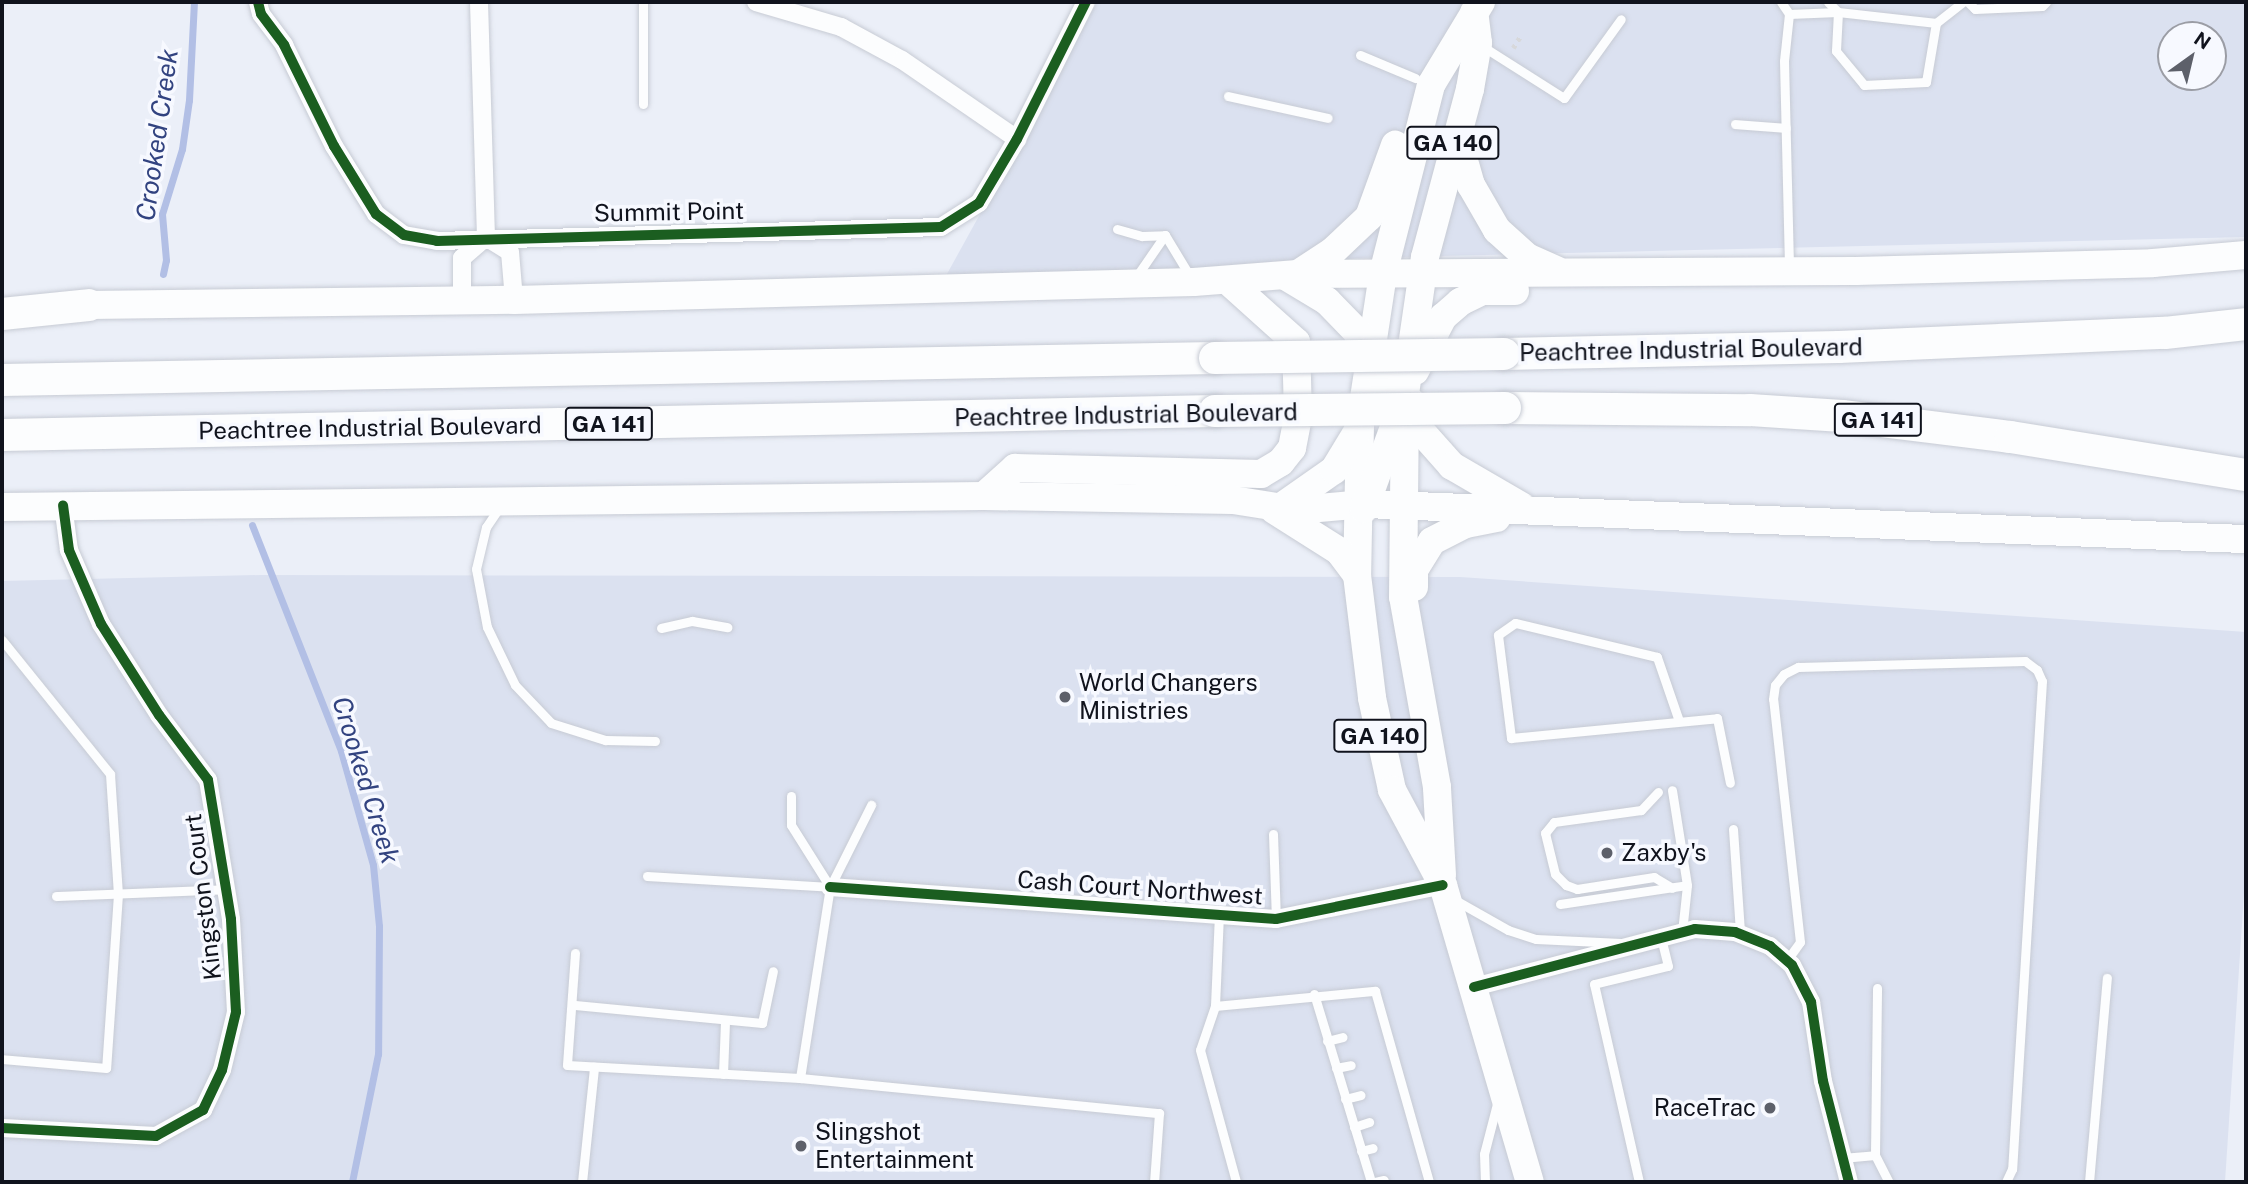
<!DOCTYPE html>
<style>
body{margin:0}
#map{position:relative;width:2248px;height:1184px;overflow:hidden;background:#ebeff8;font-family:"Public Sans",sans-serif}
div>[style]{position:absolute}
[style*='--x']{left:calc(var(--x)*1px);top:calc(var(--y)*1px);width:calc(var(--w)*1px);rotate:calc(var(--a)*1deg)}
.built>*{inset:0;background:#dbe1f0}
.stream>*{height:7px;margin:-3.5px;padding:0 3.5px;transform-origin:3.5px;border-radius:3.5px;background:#b2bfe5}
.path>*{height:4.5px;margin-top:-2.25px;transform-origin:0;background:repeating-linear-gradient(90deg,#d7d8db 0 3.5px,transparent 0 8.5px)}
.roads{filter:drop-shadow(0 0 2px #c7cbd4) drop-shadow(0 0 2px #c7cbd4)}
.lane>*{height:9px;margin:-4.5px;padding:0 4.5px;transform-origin:4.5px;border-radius:4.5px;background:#fcfdfe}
.street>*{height:18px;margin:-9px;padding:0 9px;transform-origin:9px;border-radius:9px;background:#fcfdfe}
.primary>*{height:28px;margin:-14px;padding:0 14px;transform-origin:14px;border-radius:14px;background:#fcfdfe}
.highway>*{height:32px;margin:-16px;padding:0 16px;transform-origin:16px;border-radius:16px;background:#fcfdfe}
.bridges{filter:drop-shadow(0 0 2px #c7cbd4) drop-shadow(0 0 2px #c7cbd4)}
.highway-bridge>*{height:32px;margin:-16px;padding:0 16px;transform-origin:16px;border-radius:16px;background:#fcfdfe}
.cycleway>*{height:10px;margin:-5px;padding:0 5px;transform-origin:5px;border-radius:5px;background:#1b5e20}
.dots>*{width:19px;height:19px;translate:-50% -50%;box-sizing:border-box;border:4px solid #f7f9ff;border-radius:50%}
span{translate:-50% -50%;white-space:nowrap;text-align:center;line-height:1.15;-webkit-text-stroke:7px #f7f9ff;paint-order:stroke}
.shield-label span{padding:2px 5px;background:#f7f9ff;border:2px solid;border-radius:5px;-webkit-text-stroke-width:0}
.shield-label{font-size:23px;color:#10131d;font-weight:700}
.street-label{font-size:24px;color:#10131d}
.poi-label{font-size:24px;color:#10131d}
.left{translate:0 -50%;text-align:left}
.right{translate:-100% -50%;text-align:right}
.water-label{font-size:26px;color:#324380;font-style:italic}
.frame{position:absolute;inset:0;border:4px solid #10131d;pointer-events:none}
.north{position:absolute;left:2157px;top:21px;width:70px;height:70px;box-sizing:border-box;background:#f7f9ff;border:2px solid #9b9da5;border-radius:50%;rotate:34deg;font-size:19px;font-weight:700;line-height:28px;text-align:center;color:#10131d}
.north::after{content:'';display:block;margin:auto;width:24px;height:32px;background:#5d606a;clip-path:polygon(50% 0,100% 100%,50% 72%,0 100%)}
</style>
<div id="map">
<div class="built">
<div style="clip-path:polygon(evenodd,1097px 2px,2246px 2px,2246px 237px,1356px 258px,1221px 276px,942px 283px,1097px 2px,2171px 35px,2213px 35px,2213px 77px,2171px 77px,2171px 35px)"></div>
<div style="clip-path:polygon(261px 575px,1460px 577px,2246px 632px,2246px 863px,2225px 1182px,2px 1182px,2px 581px)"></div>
</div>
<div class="stream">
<div style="--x:163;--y:274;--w:14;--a:-78"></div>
<div style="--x:166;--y:260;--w:46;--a:-95"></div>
<div style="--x:162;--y:214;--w:68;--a:-72.9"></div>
<div style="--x:182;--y:149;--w:49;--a:-81.9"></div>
<div style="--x:189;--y:100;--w:98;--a:-87.1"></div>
<div style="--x:252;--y:525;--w:243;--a:68.5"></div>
<div style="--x:341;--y:751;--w:118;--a:74.3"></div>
<div style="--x:373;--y:865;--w:61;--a:84.4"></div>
<div style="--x:379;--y:926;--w:128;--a:90.4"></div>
<div style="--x:378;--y:1054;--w:131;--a:101.5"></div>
</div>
<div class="path">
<div style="--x:1513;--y:48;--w:13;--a:-58"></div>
</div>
<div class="roads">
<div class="lane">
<div style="--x:1781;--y:2;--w:14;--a:56"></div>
<div style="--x:1789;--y:14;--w:47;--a:96.1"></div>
<div style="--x:1784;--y:61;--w:205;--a:88.6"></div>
<div style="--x:1828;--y:2;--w:14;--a:45"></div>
<div style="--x:1838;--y:12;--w:39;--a:93"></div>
<div style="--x:1836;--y:51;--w:44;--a:50.5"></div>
<div style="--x:1864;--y:85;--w:62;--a:-2.8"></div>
<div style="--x:1926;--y:82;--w:60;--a:-80.4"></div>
<div style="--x:1968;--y:2;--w:10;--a:45"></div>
<div style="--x:1975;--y:9;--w:67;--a:-2.6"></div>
<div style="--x:2042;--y:6;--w:6;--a:-45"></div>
<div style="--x:1789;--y:14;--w:49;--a:-2.3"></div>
<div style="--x:1838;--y:12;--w:99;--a:6.4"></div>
<div style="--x:1936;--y:23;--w:34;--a:-38"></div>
<div style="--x:1482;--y:46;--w:97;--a:32.4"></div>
<div style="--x:1564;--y:98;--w:97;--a:-54.2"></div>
<div style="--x:1360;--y:55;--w:60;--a:22.7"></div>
<div style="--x:1228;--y:96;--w:102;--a:12.4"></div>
<div style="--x:643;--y:104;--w:102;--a:-90"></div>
<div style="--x:1735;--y:124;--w:51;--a:4.5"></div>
<div style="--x:1117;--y:229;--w:26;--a:16"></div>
<div style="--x:1142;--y:236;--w:23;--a:-2"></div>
<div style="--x:1165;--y:235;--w:50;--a:58.8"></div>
<div style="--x:1136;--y:277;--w:51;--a:-55.4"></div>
<div style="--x:499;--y:508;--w:23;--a:124"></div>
<div style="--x:486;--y:527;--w:43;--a:103.4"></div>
<div style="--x:476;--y:569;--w:59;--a:79.3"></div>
<div style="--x:487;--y:627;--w:64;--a:64.2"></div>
<div style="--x:515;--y:685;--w:52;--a:46.5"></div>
<div style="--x:551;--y:723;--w:57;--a:17.5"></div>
<div style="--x:605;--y:740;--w:50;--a:1.1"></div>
<div style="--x:661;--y:628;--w:32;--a:-13"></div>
<div style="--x:692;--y:621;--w:36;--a:10"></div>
<div style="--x:2;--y:640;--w:172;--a:51.1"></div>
<div style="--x:110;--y:774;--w:120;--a:86.2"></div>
<div style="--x:118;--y:894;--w:174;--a:93.9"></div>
<div style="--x:106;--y:1068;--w:104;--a:-175.1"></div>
<div style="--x:1679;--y:721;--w:68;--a:-109"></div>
<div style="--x:1657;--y:657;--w:146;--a:-166.5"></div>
<div style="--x:1515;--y:623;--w:21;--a:145"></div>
<div style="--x:1498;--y:635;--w:104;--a:82.8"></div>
<div style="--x:1511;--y:738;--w:207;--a:-5.5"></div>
<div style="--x:1717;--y:718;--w:66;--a:78.7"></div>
<div style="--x:1658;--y:792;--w:25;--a:133"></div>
<div style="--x:1641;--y:810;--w:88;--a:172.1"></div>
<div style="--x:1554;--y:822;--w:14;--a:129"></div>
<div style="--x:1545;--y:833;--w:42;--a:76.3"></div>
<div style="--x:1555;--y:874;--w:16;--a:45"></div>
<div style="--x:1566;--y:885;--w:12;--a:20"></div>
<div style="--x:1577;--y:889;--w:78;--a:-8.9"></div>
<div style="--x:1654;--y:877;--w:21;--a:31"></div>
<div style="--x:791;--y:796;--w:29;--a:90"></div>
<div style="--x:791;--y:825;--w:73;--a:57.8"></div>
<div style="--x:1733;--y:829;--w:104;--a:86.1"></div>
<div style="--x:1273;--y:834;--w:85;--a:88"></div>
<div style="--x:647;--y:876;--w:183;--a:3.4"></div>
<div style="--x:56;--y:896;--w:171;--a:-2.3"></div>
<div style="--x:1455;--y:900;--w:61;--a:29.5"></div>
<div style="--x:1508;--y:930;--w:29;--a:18"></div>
<div style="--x:1536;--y:939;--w:85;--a:2.7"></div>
<div style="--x:1560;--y:904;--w:128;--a:-8.5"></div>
<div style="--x:1687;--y:885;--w:96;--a:-99"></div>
<div style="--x:1219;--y:914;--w:92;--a:92.5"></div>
<div style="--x:1215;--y:1006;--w:161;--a:-5.4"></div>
<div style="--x:1375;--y:991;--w:198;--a:74.2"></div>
<div style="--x:1682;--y:932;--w:47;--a:-83.9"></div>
<div style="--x:575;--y:953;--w:112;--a:94.1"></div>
<div style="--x:567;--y:1065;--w:233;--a:3.2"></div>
<div style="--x:800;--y:1078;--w:361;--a:5.6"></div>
<div style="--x:1159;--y:1113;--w:69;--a:94.1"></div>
<div style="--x:1787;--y:960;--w:22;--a:-54"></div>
<div style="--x:1800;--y:942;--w:244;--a:-96.3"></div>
<div style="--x:1773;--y:699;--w:14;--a:-82"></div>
<div style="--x:1775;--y:685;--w:14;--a:-51"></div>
<div style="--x:1784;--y:674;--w:16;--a:-27"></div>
<div style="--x:1798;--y:667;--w:227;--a:-1.5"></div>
<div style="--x:2025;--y:661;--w:15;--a:37"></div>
<div style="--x:2037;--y:670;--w:12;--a:66"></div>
<div style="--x:2042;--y:681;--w:489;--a:93.5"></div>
<div style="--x:2012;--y:1169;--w:14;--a:115"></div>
<div style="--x:1314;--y:994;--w:196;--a:73.1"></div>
<div style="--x:575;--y:1005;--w:188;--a:5.5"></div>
<div style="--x:762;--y:1023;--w:53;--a:-78.1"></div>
<div style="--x:1215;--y:1006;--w:46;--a:108.8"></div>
<div style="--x:1200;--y:1050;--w:137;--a:74.7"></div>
<div style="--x:1327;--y:1041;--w:16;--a:-14"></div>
<div style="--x:1336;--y:1068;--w:15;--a:-11"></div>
<div style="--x:723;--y:1074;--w:52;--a:-87.8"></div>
<div style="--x:800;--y:1078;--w:193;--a:-81.1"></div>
<div style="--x:830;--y:887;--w:92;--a:-63.4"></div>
<div style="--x:1345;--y:1099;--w:16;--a:-14"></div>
<div style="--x:1354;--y:1127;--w:16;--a:-18"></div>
<div style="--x:1361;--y:1151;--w:12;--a:-14"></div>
<div style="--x:1875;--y:1155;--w:30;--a:63"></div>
<div style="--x:1842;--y:1158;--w:33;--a:-5"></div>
<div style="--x:1875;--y:1155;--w:167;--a:-89.3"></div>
<div style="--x:582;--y:1182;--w:116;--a:-84"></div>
<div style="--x:1375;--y:1182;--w:9;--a:-13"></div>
<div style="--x:1485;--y:1182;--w:28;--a:-92"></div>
<div style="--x:1484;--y:1154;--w:56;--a:-75.5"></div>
<div style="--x:1639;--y:1182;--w:203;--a:-102.8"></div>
<div style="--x:1594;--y:984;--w:76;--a:-13.7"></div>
<div style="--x:1668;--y:966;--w:30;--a:-104"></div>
<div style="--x:2089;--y:1182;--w:205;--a:-85"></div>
</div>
<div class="street">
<div style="--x:258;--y:2;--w:12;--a:76"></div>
<div style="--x:261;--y:14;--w:39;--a:53"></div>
<div style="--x:284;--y:45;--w:113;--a:63.7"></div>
<div style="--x:334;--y:146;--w:80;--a:58.3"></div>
<div style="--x:376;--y:214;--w:35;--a:37"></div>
<div style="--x:404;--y:235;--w:34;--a:10"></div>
<div style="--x:437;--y:241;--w:504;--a:-1.59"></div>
<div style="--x:941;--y:227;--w:45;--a:-32.3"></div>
<div style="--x:979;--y:203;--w:74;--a:-59.3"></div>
<div style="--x:1017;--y:139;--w:153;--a:-63.3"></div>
<div style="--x:479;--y:2;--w:235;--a:88.3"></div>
<div style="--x:756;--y:2;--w:89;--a:16.4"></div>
<div style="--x:841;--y:27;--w:69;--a:28.4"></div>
<div style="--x:902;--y:60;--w:140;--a:34.5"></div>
<div style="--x:486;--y:237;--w:28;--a:32"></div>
<div style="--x:510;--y:252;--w:48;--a:85.2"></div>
<div style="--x:462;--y:300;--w:42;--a:-90"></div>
<div style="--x:462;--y:258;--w:32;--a:-41"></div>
<div style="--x:830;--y:887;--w:447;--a:4.1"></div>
<div style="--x:1276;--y:919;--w:170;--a:-11.5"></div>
<div style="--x:1474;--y:987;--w:228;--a:-14.7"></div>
<div style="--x:1695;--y:929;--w:40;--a:4.3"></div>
<div style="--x:1735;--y:932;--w:38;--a:22"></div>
<div style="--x:1770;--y:946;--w:29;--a:41"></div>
<div style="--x:1792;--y:965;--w:42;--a:62.8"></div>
<div style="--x:1811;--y:1002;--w:80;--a:81.4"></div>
<div style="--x:1823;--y:1081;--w:104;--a:75.6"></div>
<div style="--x:2;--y:1128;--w:154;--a:3"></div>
<div style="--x:156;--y:1136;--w:54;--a:-29"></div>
<div style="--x:203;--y:1110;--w:44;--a:-64.6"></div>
<div style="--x:222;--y:1070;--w:60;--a:-76.4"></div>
<div style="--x:236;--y:1012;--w:93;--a:-93.1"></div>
<div style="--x:231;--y:919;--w:141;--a:-99.4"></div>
<div style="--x:208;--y:780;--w:81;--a:-127"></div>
<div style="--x:159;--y:715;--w:108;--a:-122.5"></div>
<div style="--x:101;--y:624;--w:81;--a:-113.4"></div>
<div style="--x:69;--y:550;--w:45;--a:-97.6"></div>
</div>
<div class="primary">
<div style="--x:1481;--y:2;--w:97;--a:121.1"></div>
<div style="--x:1431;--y:85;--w:195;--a:104.3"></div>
<div style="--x:1383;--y:274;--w:153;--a:98.7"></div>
<div style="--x:1360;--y:425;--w:150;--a:91.1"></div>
<div style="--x:1357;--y:575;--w:124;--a:83"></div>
<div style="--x:1372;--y:698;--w:94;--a:77.7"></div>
<div style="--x:1392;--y:790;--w:108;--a:61.8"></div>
<div style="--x:1443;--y:885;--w:309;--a:73.7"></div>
<div style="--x:1457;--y:136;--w:51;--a:74.1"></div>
<div style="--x:1471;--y:185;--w:52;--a:60"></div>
<div style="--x:1497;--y:230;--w:40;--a:42"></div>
<div style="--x:1527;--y:257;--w:32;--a:24"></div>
<div style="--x:1298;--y:274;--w:42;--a:-33.3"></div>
<div style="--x:1333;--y:251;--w:50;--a:-43.4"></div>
<div style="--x:1369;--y:217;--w:77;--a:-70.1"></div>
<div style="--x:1287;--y:277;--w:47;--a:31"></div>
<div style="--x:1327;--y:301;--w:49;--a:45.8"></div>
<div style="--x:1361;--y:336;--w:42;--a:61.6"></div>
<div style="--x:1381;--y:373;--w:56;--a:72.2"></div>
<div style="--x:89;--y:305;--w:425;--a:-0.7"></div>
<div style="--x:514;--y:300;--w:680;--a:-1.52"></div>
<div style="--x:1194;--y:282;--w:104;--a:-4.4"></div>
<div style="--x:1298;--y:274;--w:558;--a:-0.31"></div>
<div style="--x:1856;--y:271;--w:297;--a:-1.5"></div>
<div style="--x:2153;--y:263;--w:93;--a:-4.9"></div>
<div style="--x:1415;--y:371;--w:61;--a:-62.6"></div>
<div style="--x:1443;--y:317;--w:23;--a:-41"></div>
<div style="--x:1460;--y:302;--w:25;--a:-26"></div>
<div style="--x:1483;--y:291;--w:32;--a:0"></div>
<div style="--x:1411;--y:402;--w:29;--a:72"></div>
<div style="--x:1420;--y:430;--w:48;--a:48.4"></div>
<div style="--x:1452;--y:466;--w:80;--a:30.1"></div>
<div style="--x:984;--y:496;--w:42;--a:-42.1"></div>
<div style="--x:1015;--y:468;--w:246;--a:1.4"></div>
<div style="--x:1261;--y:474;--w:23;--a:-31"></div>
<div style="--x:1281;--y:462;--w:18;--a:-52"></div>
<div style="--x:1292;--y:448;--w:33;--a:-79"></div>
<div style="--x:1298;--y:416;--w:74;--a:-91.5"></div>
<div style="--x:1296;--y:342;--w:93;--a:-138.1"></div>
<div style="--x:1284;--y:505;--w:61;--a:-35"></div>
<div style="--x:1334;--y:470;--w:44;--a:-58.8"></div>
<div style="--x:2;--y:507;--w:982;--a:-0.64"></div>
<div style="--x:984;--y:496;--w:249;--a:0.9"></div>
<div style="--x:1233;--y:500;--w:64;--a:9"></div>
<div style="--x:1296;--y:510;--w:69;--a:-5"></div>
<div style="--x:1365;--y:504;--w:882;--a:2.28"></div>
<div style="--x:1364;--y:509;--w:96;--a:-69.9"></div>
<div style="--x:1274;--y:510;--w:77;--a:32.2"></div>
<div style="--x:1339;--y:551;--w:30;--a:53"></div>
<div style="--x:1414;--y:587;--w:17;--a:-90"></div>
<div style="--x:1414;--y:570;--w:34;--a:-58"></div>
<div style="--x:1432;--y:541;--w:38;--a:-27"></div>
<div style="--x:1466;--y:524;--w:31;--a:-11"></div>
<div style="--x:1442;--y:875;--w:88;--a:-93.3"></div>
<div style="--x:1437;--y:787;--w:193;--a:-100.1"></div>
<div style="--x:1403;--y:597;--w:203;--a:-89.4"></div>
<div style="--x:1405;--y:394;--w:138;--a:-81.7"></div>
<div style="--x:1425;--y:257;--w:174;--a:-75"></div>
<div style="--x:1470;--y:89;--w:47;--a:-80.1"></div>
<div style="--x:1478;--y:43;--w:31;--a:-97"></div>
</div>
<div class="highway">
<div style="--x:2;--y:314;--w:87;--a:-5.9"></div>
<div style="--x:1504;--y:354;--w:335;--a:-1.2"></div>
<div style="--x:1839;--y:347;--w:326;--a:-2.5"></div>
<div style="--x:2165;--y:333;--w:81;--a:-6.3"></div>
<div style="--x:2;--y:380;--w:1213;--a:-1.04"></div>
<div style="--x:1505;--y:408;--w:245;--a:0.5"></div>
<div style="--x:1750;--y:410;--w:92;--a:3.7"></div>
<div style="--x:1842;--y:416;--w:170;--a:7.1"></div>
<div style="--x:2011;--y:437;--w:238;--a:9.2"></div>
<div style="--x:2;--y:435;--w:1213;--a:-1.13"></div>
</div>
</div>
<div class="bridges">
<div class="highway-bridge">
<div style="--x:1215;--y:358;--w:289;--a:-0.8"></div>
<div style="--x:1215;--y:411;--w:290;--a:-0.6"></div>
</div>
</div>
<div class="cycleway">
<div style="--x:258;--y:2;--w:12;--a:76"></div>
<div style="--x:261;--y:14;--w:39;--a:53"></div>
<div style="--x:284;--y:45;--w:113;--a:63.7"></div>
<div style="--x:334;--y:146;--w:80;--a:58.3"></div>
<div style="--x:376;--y:214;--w:35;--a:37"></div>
<div style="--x:404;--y:235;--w:34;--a:10"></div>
<div style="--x:437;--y:241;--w:504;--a:-1.59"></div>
<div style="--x:941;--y:227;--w:45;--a:-32.3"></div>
<div style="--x:979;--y:203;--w:74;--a:-59.3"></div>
<div style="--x:1017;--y:139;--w:153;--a:-63.3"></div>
<div style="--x:830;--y:887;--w:447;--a:4.1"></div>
<div style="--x:1276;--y:919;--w:170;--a:-11.5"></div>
<div style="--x:1474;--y:987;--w:228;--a:-14.7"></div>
<div style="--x:1695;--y:929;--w:40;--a:4.3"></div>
<div style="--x:1735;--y:932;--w:38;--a:22"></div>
<div style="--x:1770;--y:946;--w:29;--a:41"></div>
<div style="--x:1792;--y:965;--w:42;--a:62.8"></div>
<div style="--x:1811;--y:1002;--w:80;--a:81.4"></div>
<div style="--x:1823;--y:1081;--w:104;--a:75.6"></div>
<div style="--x:2;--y:1128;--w:154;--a:3"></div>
<div style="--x:156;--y:1136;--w:54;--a:-29"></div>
<div style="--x:203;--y:1110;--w:44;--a:-64.6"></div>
<div style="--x:222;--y:1070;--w:60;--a:-76.4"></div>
<div style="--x:236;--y:1012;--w:93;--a:-93.1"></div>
<div style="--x:231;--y:919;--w:141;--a:-99.4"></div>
<div style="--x:208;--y:780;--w:81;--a:-127"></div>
<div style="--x:159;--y:715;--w:108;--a:-122.5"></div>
<div style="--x:101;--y:624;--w:81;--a:-113.4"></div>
<div style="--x:69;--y:550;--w:45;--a:-97.6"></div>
</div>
<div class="dots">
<div style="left:1065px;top:697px;background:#5d606a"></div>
<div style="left:1607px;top:853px;background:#5d606a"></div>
<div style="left:1770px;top:1108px;background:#5d606a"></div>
<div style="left:801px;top:1146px;background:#5d606a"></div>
</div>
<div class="shield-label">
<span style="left:1453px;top:143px">GA 140</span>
<span style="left:1878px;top:420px">GA 141</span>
<span style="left:609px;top:424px">GA 141</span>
<span style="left:1380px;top:736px">GA 140</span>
</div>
<div class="street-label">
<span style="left:669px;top:212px;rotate:-1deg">Summit Point</span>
<span style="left:1691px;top:350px;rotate:-1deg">Peachtree Industrial Boulevard</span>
<span style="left:1126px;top:415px;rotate:-1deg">Peachtree Industrial Boulevard</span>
<span style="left:370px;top:428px;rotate:-1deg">Peachtree Industrial Boulevard</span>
<span style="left:1140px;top:888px;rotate:4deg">Cash Court Northwest</span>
<span style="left:203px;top:897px;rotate:-97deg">Kingston Court</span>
</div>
<div class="poi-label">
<span class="left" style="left:1079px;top:697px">World Changers<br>Ministries</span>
<span class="left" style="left:1621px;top:853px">Zaxby's</span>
<span class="right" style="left:1756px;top:1108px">RaceTrac</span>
<span class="left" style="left:815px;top:1146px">Slingshot<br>Entertainment</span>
</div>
<div class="water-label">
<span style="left:157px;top:135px;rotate:-82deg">Crooked Creek</span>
<span style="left:366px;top:780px;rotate:73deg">Crooked Creek</span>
</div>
<div class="frame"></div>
<div class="north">N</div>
</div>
